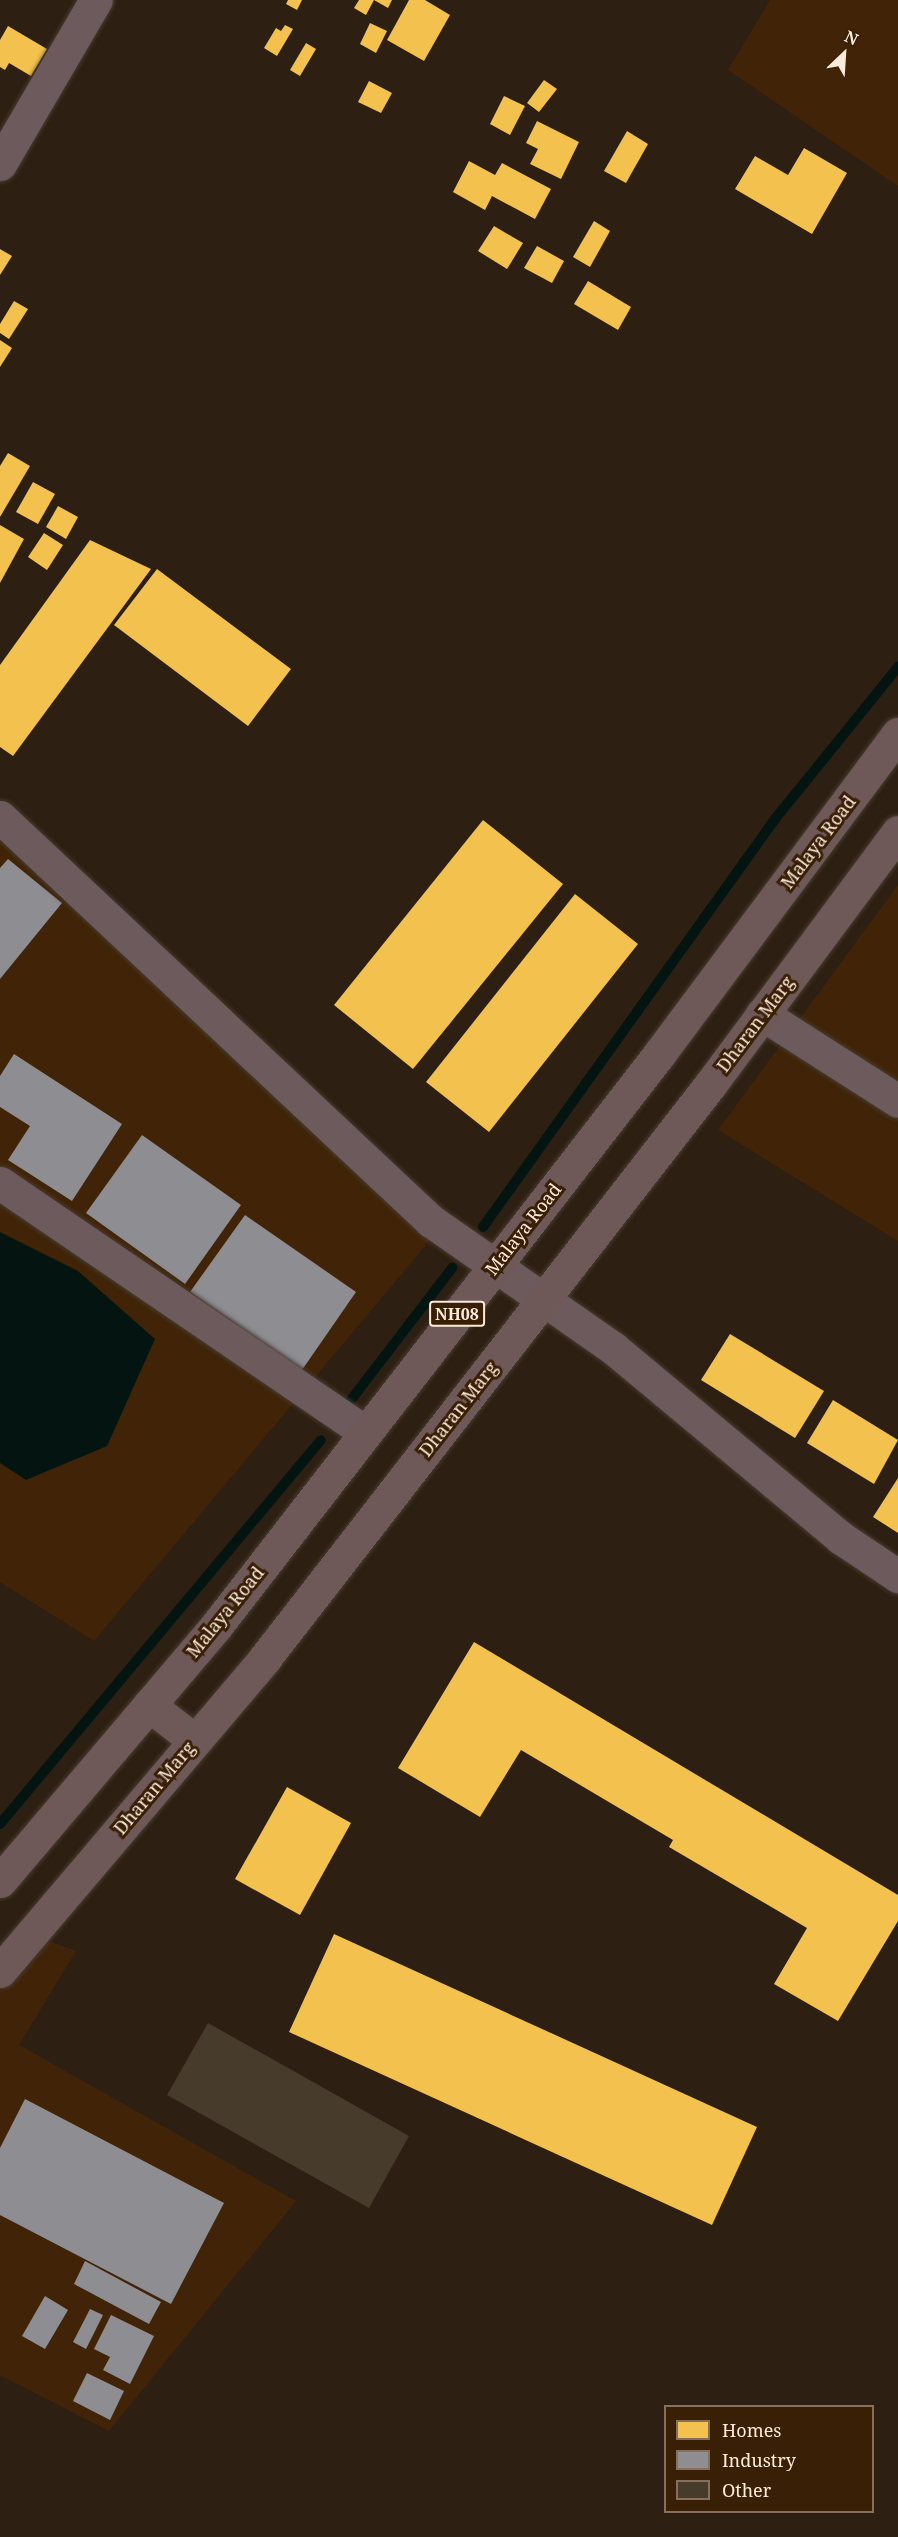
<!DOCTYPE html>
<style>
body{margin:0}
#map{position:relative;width:898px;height:2537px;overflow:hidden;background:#2d1f11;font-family:"Noto Serif",serif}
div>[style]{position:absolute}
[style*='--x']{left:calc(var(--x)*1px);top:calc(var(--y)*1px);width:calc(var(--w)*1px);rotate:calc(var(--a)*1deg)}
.built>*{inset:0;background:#412407}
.water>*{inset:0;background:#041511}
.homes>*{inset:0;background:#f2c14e}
.industry>*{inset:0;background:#8d8d92}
.stream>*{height:10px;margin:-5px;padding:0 5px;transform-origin:5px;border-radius:5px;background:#041511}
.building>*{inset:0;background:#473b2c}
.roads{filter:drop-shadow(0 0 2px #473b30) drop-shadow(0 0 2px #473b30)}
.minor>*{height:33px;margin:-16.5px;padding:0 16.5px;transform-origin:16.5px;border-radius:16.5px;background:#6d5a5d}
.major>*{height:33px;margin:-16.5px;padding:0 16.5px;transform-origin:16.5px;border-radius:16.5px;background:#6e5958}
span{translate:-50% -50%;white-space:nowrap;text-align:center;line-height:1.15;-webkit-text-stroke:6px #391f05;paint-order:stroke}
.shield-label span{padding:2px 4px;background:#391f05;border:2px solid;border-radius:4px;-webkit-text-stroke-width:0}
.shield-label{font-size:16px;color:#fceadb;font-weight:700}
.street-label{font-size:18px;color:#fceadb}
.legend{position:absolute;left:664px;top:2405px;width:210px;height:108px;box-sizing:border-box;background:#391f05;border:2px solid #87705b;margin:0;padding:8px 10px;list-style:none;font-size:18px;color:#fceadb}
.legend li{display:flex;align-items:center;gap:12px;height:30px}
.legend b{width:30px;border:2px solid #87705b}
.north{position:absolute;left:814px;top:24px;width:60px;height:60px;-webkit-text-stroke:4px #391f05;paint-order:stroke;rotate:25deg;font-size:16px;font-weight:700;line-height:24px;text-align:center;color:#fceadb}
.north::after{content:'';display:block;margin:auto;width:21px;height:27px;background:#fceadb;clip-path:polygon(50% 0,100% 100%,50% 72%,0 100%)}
</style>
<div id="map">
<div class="built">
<div style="clip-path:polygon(770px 0,898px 0,898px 186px,728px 70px)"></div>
<div style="clip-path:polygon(0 821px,436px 1233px,94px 1641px,0 1582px)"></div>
<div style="clip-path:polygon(898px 885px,898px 1241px,718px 1130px)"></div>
<div style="clip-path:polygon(34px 1936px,76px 1951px,19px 2045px,296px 2201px,109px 2431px,0 2375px,0 1981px)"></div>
</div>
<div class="water">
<div style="clip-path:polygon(0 1232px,78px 1271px,155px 1339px,107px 1446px,26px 1480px,0 1463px)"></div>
</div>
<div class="homes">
<div style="clip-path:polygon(288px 0,302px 0,297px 10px,286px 4px)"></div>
<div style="clip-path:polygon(359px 0,392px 0,388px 8px,374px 0,366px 15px,354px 8px)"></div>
<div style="clip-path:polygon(409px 0,425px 0,450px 15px,424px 61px,387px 40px)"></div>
<div style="clip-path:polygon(370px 23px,387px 31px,376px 53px,360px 44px)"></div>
<div style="clip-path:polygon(285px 25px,293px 29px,277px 56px,264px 48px,276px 28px,281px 31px)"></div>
<div style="clip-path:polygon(8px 26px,47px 49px,31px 76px,9px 63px,5px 70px,0 67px,0 40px)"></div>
<div style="clip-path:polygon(306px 43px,316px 49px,300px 76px,290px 70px)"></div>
<div style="clip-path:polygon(544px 80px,557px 89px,539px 112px,527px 103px)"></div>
<div style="clip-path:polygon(369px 81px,392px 93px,381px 113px,358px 102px)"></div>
<div style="clip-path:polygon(504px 96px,525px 106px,510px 135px,490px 124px)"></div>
<div style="clip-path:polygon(537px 121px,579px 142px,561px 179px,530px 164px,538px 149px,526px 143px)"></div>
<div style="clip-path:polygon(627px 131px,648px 144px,626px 183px,604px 171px)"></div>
<div style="clip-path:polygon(804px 148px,847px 173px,812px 234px,735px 189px,755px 156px,788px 175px)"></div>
<div style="clip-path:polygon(469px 161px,495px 175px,502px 163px,551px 189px,535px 219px,492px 196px,485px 210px,453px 192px)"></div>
<div style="clip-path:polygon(594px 221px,610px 231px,590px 267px,573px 257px)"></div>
<div style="clip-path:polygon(494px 226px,523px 243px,507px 269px,478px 251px)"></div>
<div style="clip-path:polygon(537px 246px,564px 261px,552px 283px,524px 268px)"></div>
<div style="clip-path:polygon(0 249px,12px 256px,0 275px)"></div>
<div style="clip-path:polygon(588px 281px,631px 307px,618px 330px,574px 304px)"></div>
<div style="clip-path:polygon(14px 301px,28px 309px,9px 339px,0 333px,0 324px)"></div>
<div style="clip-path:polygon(0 340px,12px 348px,0 367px)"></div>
<div style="clip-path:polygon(8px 453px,30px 466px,0 517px,0 466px)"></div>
<div style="clip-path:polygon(33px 482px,55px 494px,38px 524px,16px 512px)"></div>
<div style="clip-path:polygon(58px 506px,78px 517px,66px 539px,46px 527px)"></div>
<div style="clip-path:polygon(0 525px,24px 539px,0 583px)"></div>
<div style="clip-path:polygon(44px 533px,63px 545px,47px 570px,28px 557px)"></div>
<div style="clip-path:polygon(90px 540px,151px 569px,13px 756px,0 747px,0 665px)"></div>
<div style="clip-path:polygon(157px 569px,291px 669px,248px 726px,114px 625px)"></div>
<div style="clip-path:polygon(483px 820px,563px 884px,413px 1069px,334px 1005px)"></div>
<div style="clip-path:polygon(575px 894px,638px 944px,489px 1132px,426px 1082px)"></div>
<div style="clip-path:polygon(730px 1334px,824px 1391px,795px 1438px,701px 1380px)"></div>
<div style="clip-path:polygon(833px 1400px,898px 1440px,874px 1484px,807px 1443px)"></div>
<div style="clip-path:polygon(898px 1478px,898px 1533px,873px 1517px)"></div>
<div style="clip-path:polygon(474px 1642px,898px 1895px,898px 1921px,838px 2021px,774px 1984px,807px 1928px,669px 1847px,673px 1840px,521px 1750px,480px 1817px,398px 1768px)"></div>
<div style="clip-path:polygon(287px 1787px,351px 1823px,300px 1915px,235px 1879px)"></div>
<div style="clip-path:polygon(334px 1934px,757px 2127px,712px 2225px,289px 2032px)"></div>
</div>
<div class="industry">
<div style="clip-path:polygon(8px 859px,62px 903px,0 979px,0 868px)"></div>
<div style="clip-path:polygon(14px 1054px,122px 1124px,72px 1201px,8px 1160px,30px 1126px,0 1107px,0 1076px)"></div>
<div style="clip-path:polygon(142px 1135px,241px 1205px,185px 1284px,86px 1213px)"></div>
<div style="clip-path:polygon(245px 1215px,356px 1292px,302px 1370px,190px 1292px)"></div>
<div style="clip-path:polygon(25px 2099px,224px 2203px,171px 2304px,0 2215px,0 2148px)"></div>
<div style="clip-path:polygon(85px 2261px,161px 2302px,149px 2324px,74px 2284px)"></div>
<div style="clip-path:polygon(45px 2296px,68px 2310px,45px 2349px,22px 2336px)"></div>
<div style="clip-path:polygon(90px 2309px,103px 2315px,86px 2349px,73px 2342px)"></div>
<div style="clip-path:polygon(111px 2315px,154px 2336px,130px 2384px,103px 2370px,110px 2357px,94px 2349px)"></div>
<div style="clip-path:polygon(87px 2373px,124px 2391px,110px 2420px,73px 2401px)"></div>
</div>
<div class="stream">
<div style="--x:483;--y:1227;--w:502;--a:-54.41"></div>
<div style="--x:775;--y:819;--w:196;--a:-51"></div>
<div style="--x:344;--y:1409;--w:178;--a:-52.5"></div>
<div style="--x:0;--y:1824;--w:500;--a:-50.11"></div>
</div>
<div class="building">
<div style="clip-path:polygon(208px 2023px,409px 2136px,369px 2208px,167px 2095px)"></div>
</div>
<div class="roads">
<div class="minor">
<div style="--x:0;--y:164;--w:190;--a:-59.7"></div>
<div style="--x:0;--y:817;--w:591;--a:43.15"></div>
<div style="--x:431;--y:1221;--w:222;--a:34.9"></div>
<div style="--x:613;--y:1348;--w:297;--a:39.8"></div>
<div style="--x:841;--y:1538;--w:69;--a:33.7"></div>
<div style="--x:762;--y:1014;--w:161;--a:32.6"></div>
<div style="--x:0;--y:1183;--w:442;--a:34.3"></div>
</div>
<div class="major">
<div style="--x:149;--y:1705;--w:57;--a:37.9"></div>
<div style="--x:0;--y:1881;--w:336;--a:-49.7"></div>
<div style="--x:217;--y:1625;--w:723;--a:-52.24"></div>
<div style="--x:660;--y:1053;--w:398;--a:-53.3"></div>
<div style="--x:0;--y:1971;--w:410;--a:-49.7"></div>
<div style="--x:265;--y:1658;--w:726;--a:-52.17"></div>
<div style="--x:710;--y:1085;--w:315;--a:-53.4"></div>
</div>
</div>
<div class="shield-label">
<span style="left:457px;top:1314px">NH08</span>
</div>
<div class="street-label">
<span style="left:818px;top:842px;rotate:-53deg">Malaya Road</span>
<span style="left:755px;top:1024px;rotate:-53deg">Dharan Marg</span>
<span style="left:523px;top:1229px;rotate:-52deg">Malaya Road</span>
<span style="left:458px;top:1409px;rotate:-52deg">Dharan Marg</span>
<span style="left:225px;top:1612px;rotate:-51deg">Malaya Road</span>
<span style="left:154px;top:1788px;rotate:-50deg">Dharan Marg</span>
</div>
<ul class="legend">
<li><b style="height:16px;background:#f2c14e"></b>Homes</li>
<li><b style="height:16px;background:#8d8d92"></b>Industry</li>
<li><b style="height:16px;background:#473b2c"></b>Other</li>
</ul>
<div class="north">N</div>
</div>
